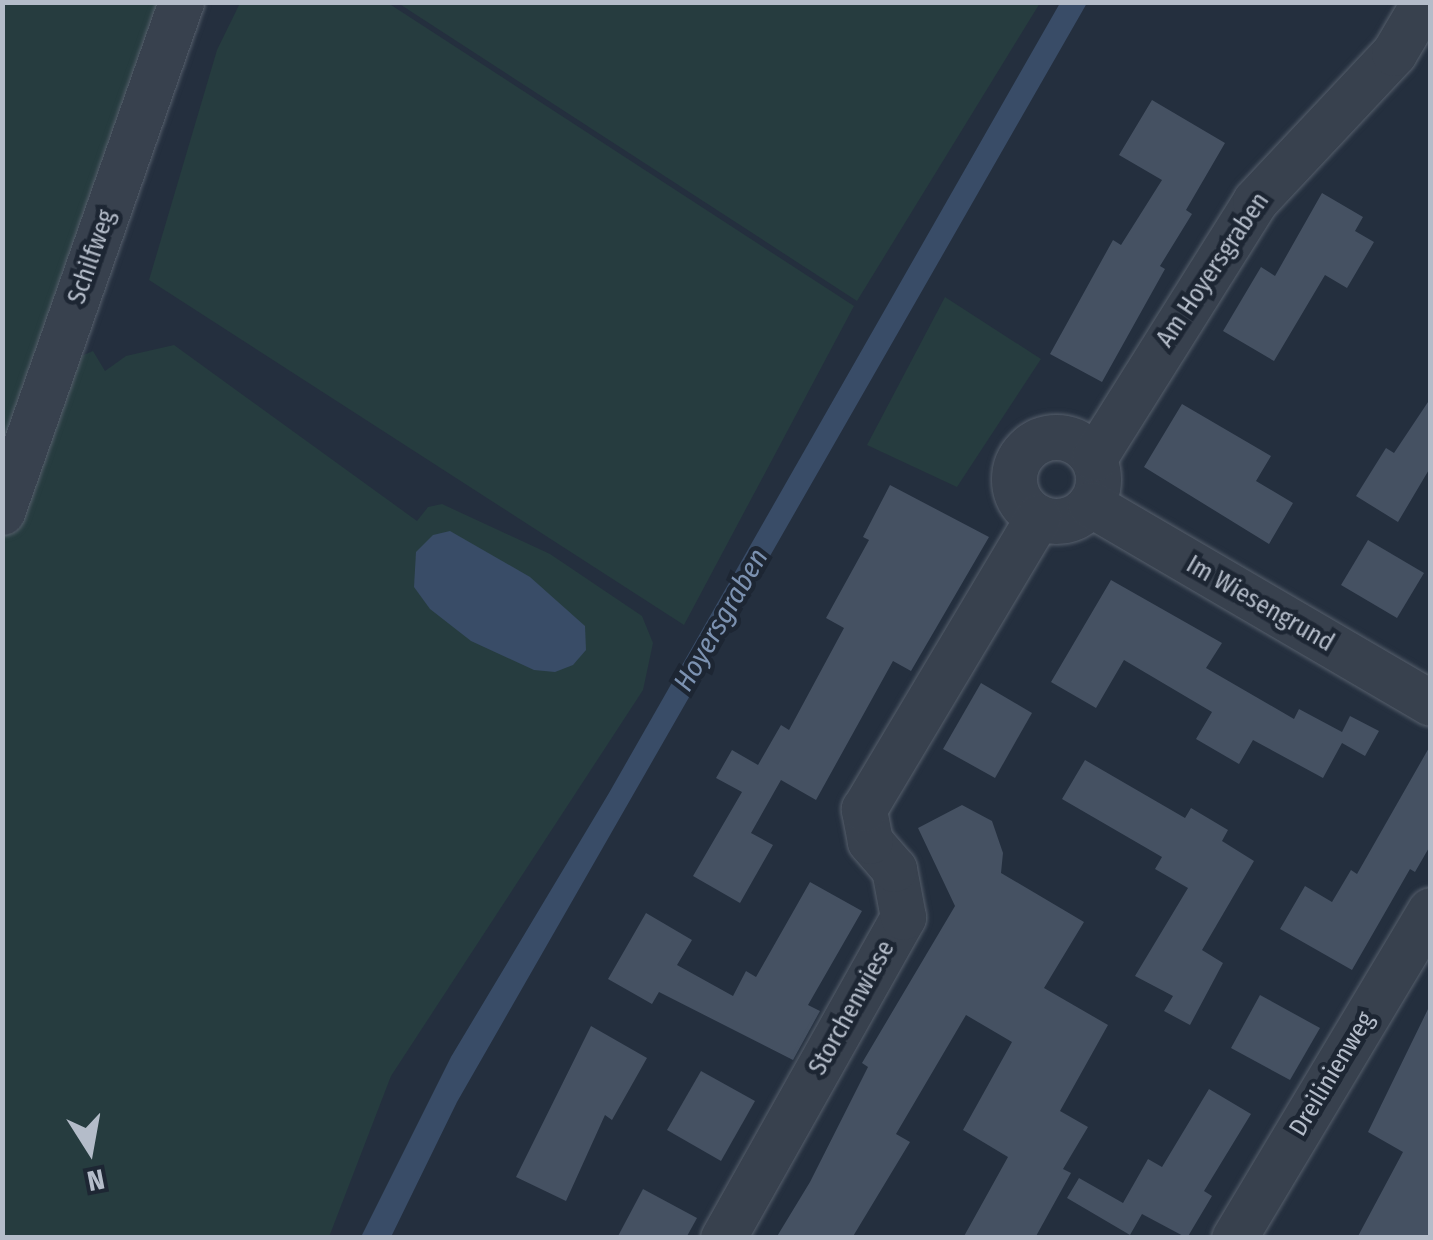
<!DOCTYPE html>
<style>
body{margin:0}
#map{position:relative;width:1433px;height:1240px;overflow:hidden;background:#242f3e;font-family:"Fira Sans Condensed",sans-serif}
div>[style]{position:absolute}
[style*='--x']{left:calc(var(--x)*1px);top:calc(var(--y)*1px);width:calc(var(--w)*1px);rotate:calc(var(--a)*1deg)}
.green>*{inset:0;background:#263c3f}
.water>*{inset:0;background:#394c67}
.building>*{inset:0;background:#455162}
.roads{filter:drop-shadow(0 0 2px #565f6c) drop-shadow(0 0 2px #565f6c)}
.minor>*{height:45px;margin:-22.5px;padding:0 22.5px;transform-origin:22.5px;border-radius:22.5px;background:#38414e}
.minor>.ring{margin:-22.5px;padding:0;box-sizing:content-box;background:none;border:45px solid #38414e;border-radius:50%}
span{translate:-50% -50%;white-space:nowrap;text-align:center;line-height:1.15;-webkit-text-stroke:9px #1d2633;paint-order:stroke}
.street-label{font-size:25px;color:#b4bcc9}
.water-label{font-size:28px;color:#7c92b1;font-style:italic}
.frame{position:absolute;inset:0;border:5px solid #b4bcc9;pointer-events:none}
.north{position:absolute;left:40px;top:1100px;width:100px;height:100px;-webkit-text-stroke:8px #1d2633;paint-order:stroke;rotate:169deg;font-size:28px;font-weight:700;line-height:40px;text-align:center;color:#b4bcc9}
.north::after{content:'';display:block;margin:auto;width:35px;height:45px;background:#b4bcc9;clip-path:polygon(50% 0,100% 100%,50% 72%,0 100%)}
</style>
<div id="map">
<div class="green">
<div style="clip-path:polygon(2px 3px,160px 3px,58px 366px,93px 351px,105px 371px,126px 356px,174px 345px,417px 521px,428px 507px,442px 504px,550px 554px,642px 616px,653px 643px,643px 690px,391px 1076px,329px 1237px,3px 1237px)"></div>
<div style="clip-path:polygon(388px 3px,854px 306px,684px 625px,149px 280px,217px 50px,240px 3px)"></div>
<div style="clip-path:polygon(398px 3px,1040px 2px,1040px 3px,857px 301px)"></div>
<div style="clip-path:polygon(945px 297px,1041px 359px,957px 487px,867px 445px)"></div>
</div>
<div class="water">
<div style="clip-path:polygon(1060px 3px,1087px 3px,457px 1102px,391px 1237px,361px 1237px,451px 1057px,609px 793px)"></div>
<div style="clip-path:polygon(450px 531px,530px 577px,585px 626px,586px 650px,573px 665px,555px 672px,534px 670px,471px 641px,430px 609px,414px 587px,416px 552px,433px 535px)"></div>
</div>
<div class="building">
<div style="clip-path:polygon(1152px 100px,1225px 143px,1186px 210px,1192px 214px,1160px 266px,1165px 269px,1102px 382px,1050px 354px,1113px 240px,1121px 245px,1162px 180px,1119px 155px)"></div>
<div style="clip-path:polygon(1322px 193px,1363px 217px,1355px 231px,1374px 242px,1347px 288px,1325px 275px,1274px 361px,1223px 331px,1261px 267px,1275px 276px)"></div>
<div style="clip-path:polygon(1430px 399px,1430px 468px,1398px 522px,1356px 496px,1386px 448px,1394px 453px)"></div>
<div style="clip-path:polygon(1182px 404px,1271px 456px,1256px 481px,1293px 503px,1269px 544px,1144px 467px)"></div>
<div style="clip-path:polygon(890px 485px,989px 537px,911px 671px,893px 661px,816px 800px,781px 780px,751px 833px,773px 845px,740px 903px,693px 876px,742px 792px,716px 778px,732px 750px,758px 765px,781px 725px,789px 730px,844px 628px,826px 618px,869px 540px,863px 537px)"></div>
<div style="clip-path:polygon(1368px 540px,1424px 573px,1397px 618px,1341px 585px)"></div>
<div style="clip-path:polygon(1111px 580px,1222px 643px,1206px 668px,1294px 719px,1299px 709px,1342px 732px,1350px 716px,1379px 731px,1365px 756px,1342px 743px,1323px 778px,1253px 740px,1239px 764px,1196px 739px,1212px 712px,1124px 660px,1096px 708px,1051px 682px)"></div>
<div style="clip-path:polygon(981px 683px,1032px 713px,995px 778px,943px 749px)"></div>
<div style="clip-path:polygon(1430px 746px,1430px 846px,1415px 872px,1410px 869px,1352px 970px,1280px 929px,1305px 886px,1332px 902px,1351px 870px,1357px 874px)"></div>
<div style="clip-path:polygon(1085px 760px,1185px 818px,1191px 808px,1228px 830px,1222px 841px,1254px 861px,1202px 950px,1223px 963px,1190px 1025px,1164px 1011px,1173px 996px,1135px 976px,1188px 888px,1155px 869px,1162px 857px,1062px 799px)"></div>
<div style="clip-path:polygon(962px 805px,992px 821px,1003px 853px,1001px 873px,1084px 922px,1044px 988px,1108px 1025px,1060px 1111px,1088px 1127px,1063px 1169px,1071px 1173px,1035px 1238px,963px 1238px,1008px 1157px,963px 1130px,1012px 1042px,966px 1015px,896px 1134px,910px 1142px,852px 1238px,776px 1238px,810px 1182px,868px 1067px,862px 1063px,955px 906px,918px 828px)"></div>
<div style="clip-path:polygon(810px 882px,862px 911px,808px 1005px,820px 1011px,793px 1060px,659px 992px,652px 1004px,608px 979px,646px 913px,692px 940px,677px 965px,733px 996px,746px 971px,756px 977px)"></div>
<div style="clip-path:polygon(1260px 995px,1320px 1028px,1290px 1080px,1231px 1048px)"></div>
<div style="clip-path:polygon(1430px 1005px,1430px 1238px,1357px 1238px,1403px 1152px,1368px 1132px)"></div>
<div style="clip-path:polygon(591px 1026px,647px 1058px,612px 1120px,605px 1115px,566px 1201px,516px 1177px)"></div>
<div style="clip-path:polygon(701px 1071px,755px 1101px,721px 1161px,667px 1130px)"></div>
<div style="clip-path:polygon(1209px 1089px,1251px 1114px,1204px 1191px,1212px 1196px,1187px 1238px,1142px 1214px,1130px 1235px,1067px 1198px,1079px 1178px,1123px 1203px,1148px 1159px,1162px 1167px)"></div>
<div style="clip-path:polygon(643px 1189px,697px 1218px,686px 1238px,617px 1238px)"></div>
</div>
<div class="roads">
<div class="minor">
<div class="ring" style="left:1014px;top:437px;width:39px;height:39px"></div>
<div style="--x:1094;--y:458;--w:303;--a:-57.9"></div>
<div style="--x:1255;--y:201;--w:203;--a:-46.8"></div>
<div style="--x:1394;--y:53;--w:59;--a:-59.5"></div>
<div style="--x:1090;--y:504;--w:394;--a:30.3"></div>
<div style="--x:2;--y:512;--w:541;--a:-70.66"></div>
<div style="--x:723;--y:1238;--w:368;--a:-60.7"></div>
<div style="--x:903;--y:917;--w:49;--a:-100.6"></div>
<div style="--x:894;--y:869;--w:37;--a:-131"></div>
<div style="--x:870;--y:841;--w:33;--a:-101"></div>
<div style="--x:864;--y:809;--w:340;--a:-59.2"></div>
<div style="--x:1234;--y:1238;--w:382;--a:-59.1"></div>
</div>
</div>
<div class="street-label">
<span style="left:92px;top:257px;rotate:-71deg">Schilfweg</span>
<span style="left:1213px;top:270px;rotate:-56deg">Am Hoyersgraben</span>
<span style="left:1260px;top:604px;rotate:30deg">Im Wiesengrund</span>
<span style="left:852px;top:1008px;rotate:-61deg">Storchenwiese</span>
<span style="left:1332px;top:1074px;rotate:-59deg">Dreilinienweg</span>
</div>
<div class="water-label">
<span style="left:721px;top:620px;rotate:-60deg">Hoyersgraben</span>
</div>
<div class="frame"></div>
<div class="north">N</div>
</div>
